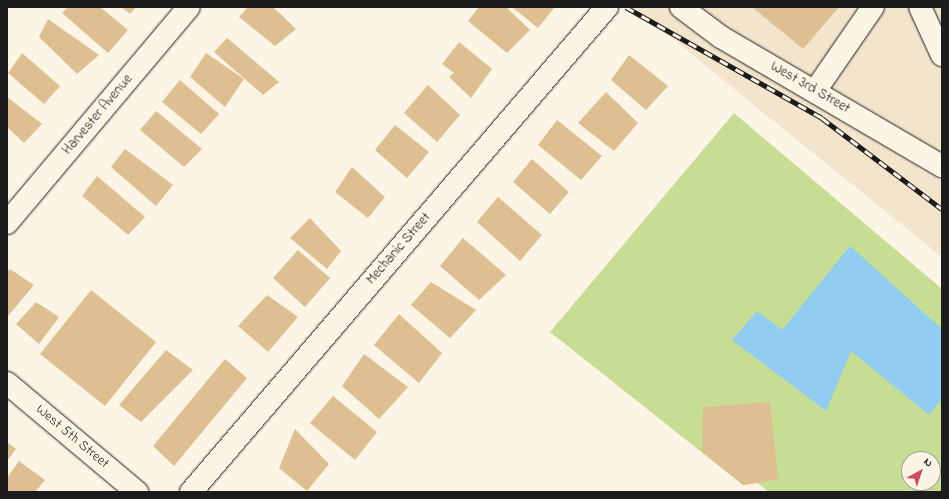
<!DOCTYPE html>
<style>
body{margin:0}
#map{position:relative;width:949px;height:499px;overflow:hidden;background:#fcf5e5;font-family:"Indie Flower",sans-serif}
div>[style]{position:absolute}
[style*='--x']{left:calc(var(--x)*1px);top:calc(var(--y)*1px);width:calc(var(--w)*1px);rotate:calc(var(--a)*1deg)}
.built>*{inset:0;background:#f3e5cc}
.green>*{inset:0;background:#c6dd93}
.water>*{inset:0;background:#91ccf1}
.building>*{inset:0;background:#debf91}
.roads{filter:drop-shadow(0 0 1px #1c1c1c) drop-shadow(0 0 1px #1c1c1c)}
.minor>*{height:22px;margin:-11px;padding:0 11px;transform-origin:11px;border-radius:11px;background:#fcf5e5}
.rail>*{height:4.5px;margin-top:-2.25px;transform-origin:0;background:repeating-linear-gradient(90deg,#fcf5e5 0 9px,#1c1c1c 0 18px);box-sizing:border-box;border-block:1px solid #1c1c1c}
span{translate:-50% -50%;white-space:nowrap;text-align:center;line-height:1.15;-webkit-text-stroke:3.5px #fcf5e5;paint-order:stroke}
.street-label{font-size:14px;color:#1c1c1c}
.frame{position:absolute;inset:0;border:8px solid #1c1c1c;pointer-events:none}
.north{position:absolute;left:901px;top:451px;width:40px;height:40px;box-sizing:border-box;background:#fcf5e5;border:1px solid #a29e95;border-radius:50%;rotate:40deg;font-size:11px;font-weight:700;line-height:16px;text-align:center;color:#1c1c1c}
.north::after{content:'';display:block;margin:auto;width:14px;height:18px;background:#d1495b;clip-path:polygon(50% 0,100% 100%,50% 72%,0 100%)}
</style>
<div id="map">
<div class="built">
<div style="clip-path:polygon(634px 7px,942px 7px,942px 257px,750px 102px)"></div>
</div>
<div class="green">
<div style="clip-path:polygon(evenodd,734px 113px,942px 289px,942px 492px,769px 492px,758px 483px,743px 485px,550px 332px,734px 113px,909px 459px,933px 459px,933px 483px,909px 483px,909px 459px)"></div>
</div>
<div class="water">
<div style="clip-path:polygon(850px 246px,942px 329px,942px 398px,929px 415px,851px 351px,826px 411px,732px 340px,757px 311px,782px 330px)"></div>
</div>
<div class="building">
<div style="clip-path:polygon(68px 7px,100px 7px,128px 30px,108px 53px,62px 13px)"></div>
<div style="clip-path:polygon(121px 7px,136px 7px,130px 14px)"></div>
<div style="clip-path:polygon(248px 7px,273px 7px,296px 29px,275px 46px,239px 17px)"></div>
<div style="clip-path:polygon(479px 7px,506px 7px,530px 30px,507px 53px,468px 21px)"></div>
<div style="clip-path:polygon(512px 7px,553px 7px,554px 8px,538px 28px)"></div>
<div style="clip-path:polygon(752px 7px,839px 7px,803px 49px)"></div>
<div style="clip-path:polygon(48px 19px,99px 55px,77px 74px,39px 37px)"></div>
<div style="clip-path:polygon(227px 38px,279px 82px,263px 95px,214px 52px)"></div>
<div style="clip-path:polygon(459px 42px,492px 69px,471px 98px,449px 77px,454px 73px,442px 64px)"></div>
<div style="clip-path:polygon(22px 53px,60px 86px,44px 104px,8px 73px)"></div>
<div style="clip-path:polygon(206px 53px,244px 79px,225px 107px,190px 77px)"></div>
<div style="clip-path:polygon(629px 55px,668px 86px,646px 110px,611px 80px)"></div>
<div style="clip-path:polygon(180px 80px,219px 114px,201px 134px,162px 102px)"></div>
<div style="clip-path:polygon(428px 85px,460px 115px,437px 142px,404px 113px)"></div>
<div style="clip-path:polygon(606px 92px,638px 123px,614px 151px,578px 123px)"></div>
<div style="clip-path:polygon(7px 97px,42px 124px,24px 143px,7px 127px)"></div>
<div style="clip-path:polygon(156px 111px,202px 149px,184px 167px,140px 130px)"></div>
<div style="clip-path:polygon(557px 120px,602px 156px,581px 180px,538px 145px)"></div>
<div style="clip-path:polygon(395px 125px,429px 152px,407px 178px,375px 150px)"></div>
<div style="clip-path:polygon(125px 149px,173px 185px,156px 206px,111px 167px)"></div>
<div style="clip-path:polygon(532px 159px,569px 192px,550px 214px,513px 182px)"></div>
<div style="clip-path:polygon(352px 167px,385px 197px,368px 218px,335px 192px)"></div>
<div style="clip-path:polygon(97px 176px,145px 217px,128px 235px,82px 196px)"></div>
<div style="clip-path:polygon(498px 197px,542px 235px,520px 261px,477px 222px)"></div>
<div style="clip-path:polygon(310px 218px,341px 251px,327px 269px,290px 238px)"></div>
<div style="clip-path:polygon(463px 238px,506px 275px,479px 300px,440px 266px)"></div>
<div style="clip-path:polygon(298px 250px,330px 278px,305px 307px,273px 278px)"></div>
<div style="clip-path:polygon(10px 269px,34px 285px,8px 316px,7px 272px)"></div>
<div style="clip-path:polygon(431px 282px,476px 310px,450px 338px,411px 305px)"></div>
<div style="clip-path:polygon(91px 290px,156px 342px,105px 406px,40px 354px)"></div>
<div style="clip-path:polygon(267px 295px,298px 317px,268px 352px,238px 326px)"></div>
<div style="clip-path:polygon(36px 302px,59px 317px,39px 344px,16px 324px)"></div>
<div style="clip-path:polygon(399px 314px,442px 353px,419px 383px,374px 345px)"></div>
<div style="clip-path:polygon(166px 350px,193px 370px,141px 422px,119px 405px)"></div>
<div style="clip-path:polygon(364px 354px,408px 387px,379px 419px,342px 386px)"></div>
<div style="clip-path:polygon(225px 359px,247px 378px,174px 466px,153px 446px)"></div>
<div style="clip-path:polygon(333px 396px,377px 432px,355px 460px,310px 423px)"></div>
<div style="clip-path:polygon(770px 402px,778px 479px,743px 485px,702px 452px,703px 407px)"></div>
<div style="clip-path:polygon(295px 429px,329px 464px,307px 491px,279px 468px)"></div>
<div style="clip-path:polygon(7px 442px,16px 449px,7px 461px)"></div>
<div style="clip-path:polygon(19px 461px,45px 480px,35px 492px,7px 492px,7px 478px)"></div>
</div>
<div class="roads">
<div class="minor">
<div style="--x:681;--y:7;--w:50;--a:36.9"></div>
<div style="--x:721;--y:37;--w:256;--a:30.3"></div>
<div style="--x:920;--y:7;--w:53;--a:65.4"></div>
<div style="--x:815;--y:91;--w:102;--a:-55.4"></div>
<div style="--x:7;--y:223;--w:282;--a:-49.9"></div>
<div style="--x:7;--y:383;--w:170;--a:40"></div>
<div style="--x:191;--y:492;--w:639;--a:-49.38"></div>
</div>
</div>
<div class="rail">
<div style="--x:626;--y:7;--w:225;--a:29.5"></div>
<div style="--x:822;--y:118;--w:151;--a:37.2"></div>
</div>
<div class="street-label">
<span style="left:810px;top:88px;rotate:30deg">West 3rd Street</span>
<span style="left:98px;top:115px;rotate:-50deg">Harvester Avenue</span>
<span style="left:399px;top:249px;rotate:-49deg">Mechanic Street</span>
<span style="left:72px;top:437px;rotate:40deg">West 5th Street</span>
</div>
<div class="frame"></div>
<div class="north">N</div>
</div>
